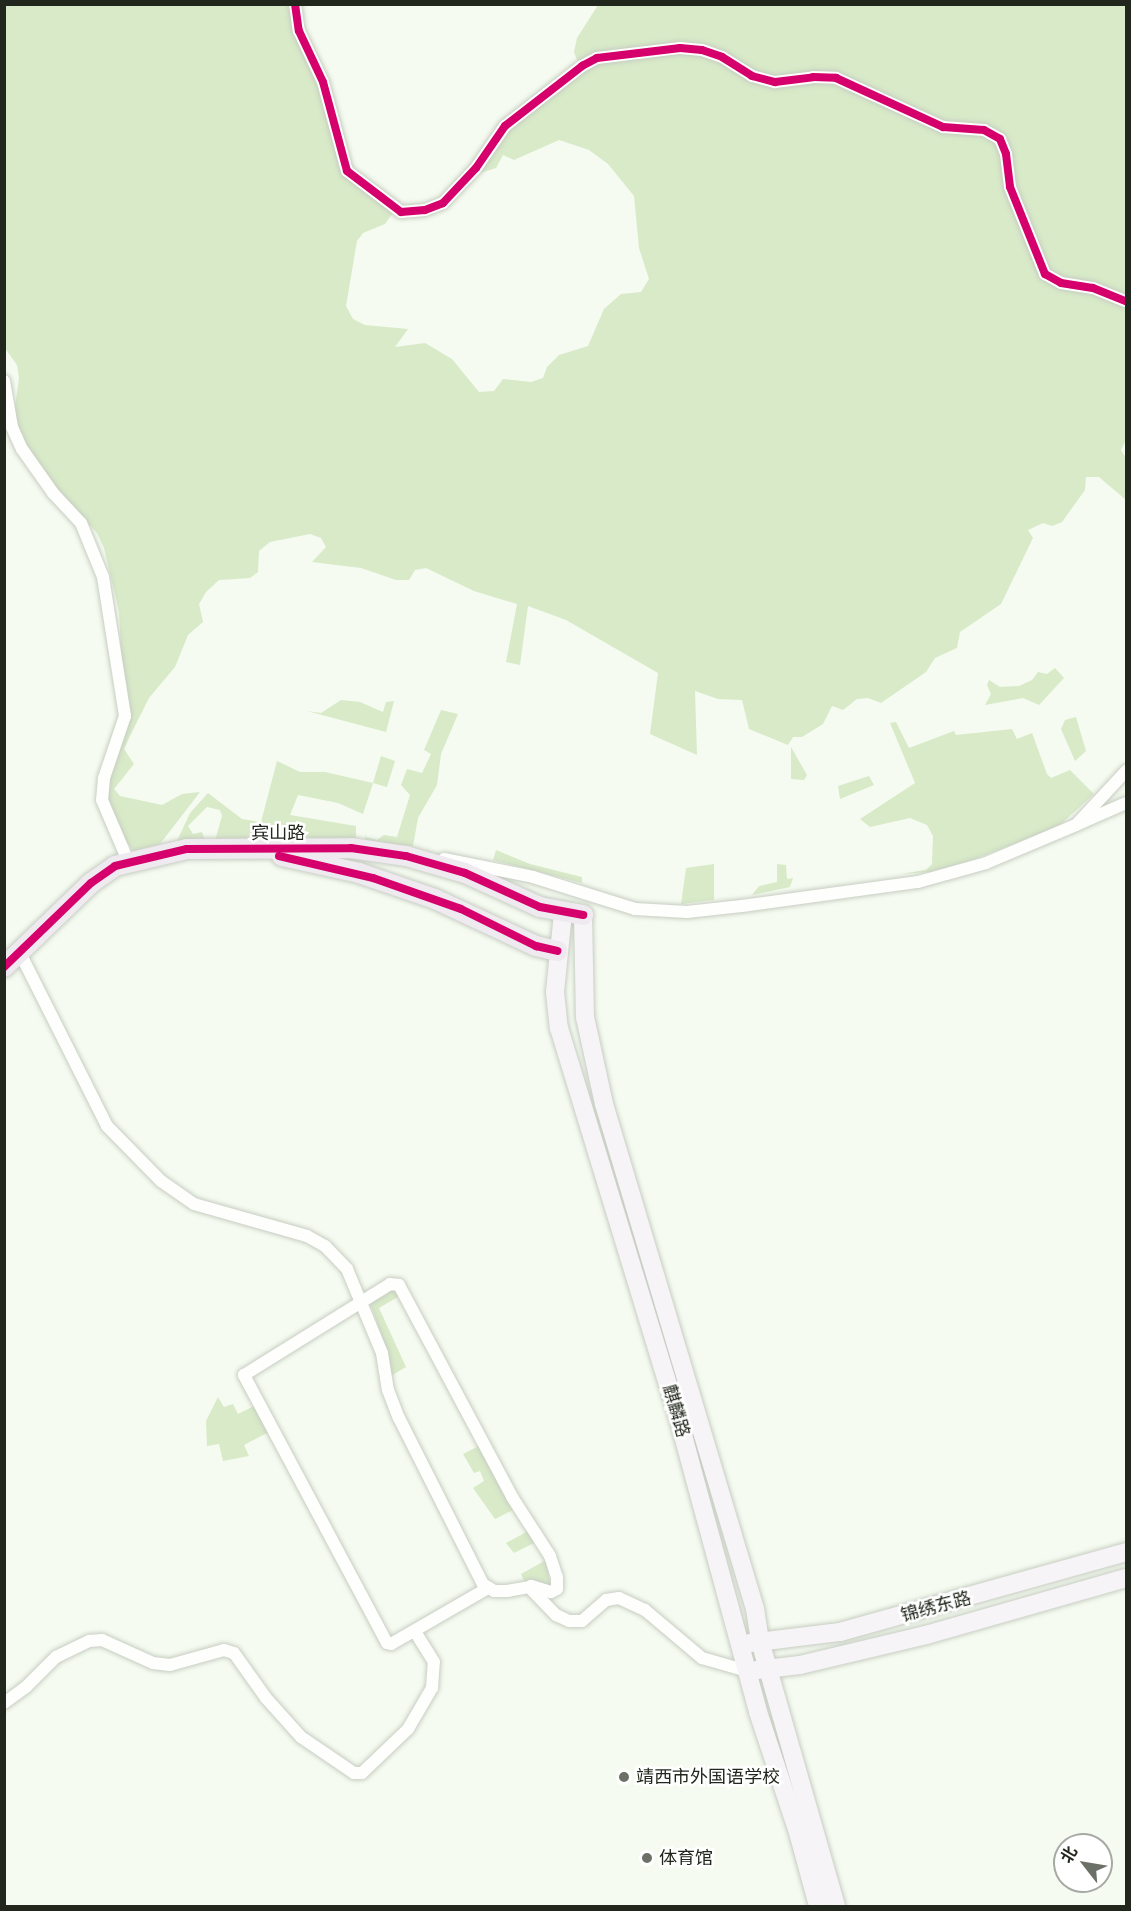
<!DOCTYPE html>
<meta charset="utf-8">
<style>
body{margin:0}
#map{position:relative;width:1131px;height:1911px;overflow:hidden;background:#f5fbf0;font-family:Montserrat,"Noto Sans SC",sans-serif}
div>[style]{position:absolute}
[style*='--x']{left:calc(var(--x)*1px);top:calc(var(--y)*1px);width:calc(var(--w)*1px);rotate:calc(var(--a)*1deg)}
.green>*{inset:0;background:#d8eac8}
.roads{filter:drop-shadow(0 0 2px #c7cdc2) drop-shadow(0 0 2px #c7cdc2)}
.minor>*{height:12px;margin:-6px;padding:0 6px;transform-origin:6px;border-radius:6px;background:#fefefd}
.secondary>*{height:18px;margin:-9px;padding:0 9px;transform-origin:9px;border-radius:9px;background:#f6f4f7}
.primary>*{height:20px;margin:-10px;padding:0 10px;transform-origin:10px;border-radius:10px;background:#eeeaf0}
.cycleway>*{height:8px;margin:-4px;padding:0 4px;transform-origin:4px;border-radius:4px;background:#d6006c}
.dots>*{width:16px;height:16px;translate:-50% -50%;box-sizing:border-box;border:3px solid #fff;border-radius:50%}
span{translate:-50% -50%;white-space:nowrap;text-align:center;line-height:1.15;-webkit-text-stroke:5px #fff;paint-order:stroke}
.street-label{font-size:18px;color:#21271c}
.poi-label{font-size:18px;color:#21271c}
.left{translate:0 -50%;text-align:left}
.frame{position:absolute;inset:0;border:6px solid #21271c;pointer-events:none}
.north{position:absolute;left:1053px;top:1833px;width:60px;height:60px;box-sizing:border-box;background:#fff;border:2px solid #a6a9a4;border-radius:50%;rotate:301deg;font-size:16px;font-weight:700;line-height:24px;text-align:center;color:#21271c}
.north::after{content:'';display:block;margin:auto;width:21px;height:27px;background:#6b7166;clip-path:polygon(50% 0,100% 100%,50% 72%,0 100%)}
</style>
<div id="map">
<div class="green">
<div style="clip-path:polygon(4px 5px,292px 5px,358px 187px,384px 204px,392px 214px,385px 224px,363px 233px,357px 241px,346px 306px,353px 319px,365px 325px,408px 329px,395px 347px,425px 343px,452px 359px,479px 392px,494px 391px,503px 379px,531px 382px,543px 378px,547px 367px,559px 355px,588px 346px,604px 309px,621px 294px,641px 292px,649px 279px,639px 248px,634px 196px,608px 164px,589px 150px,559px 140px,514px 160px,503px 155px,496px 168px,474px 175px,507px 128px,597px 61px,701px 52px,750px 78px,835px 81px,904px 110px,982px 132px,997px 141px,1042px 276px,1126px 304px,1126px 440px,1121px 450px,1126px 458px,1126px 500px,1099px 477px,1086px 477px,1085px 490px,1062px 522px,1052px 526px,1043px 523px,1028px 530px,1033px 538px,1001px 604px,960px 632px,957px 648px,935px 658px,926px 672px,881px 703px,868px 698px,857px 699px,843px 710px,832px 706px,823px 724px,802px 737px,793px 737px,788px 745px,749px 729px,742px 700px,718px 699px,695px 691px,697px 755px,650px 734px,658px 673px,566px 620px,528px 606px,520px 665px,506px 662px,517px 604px,474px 591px,426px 568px,415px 570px,409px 580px,396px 580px,361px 568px,312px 562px,326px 547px,321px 538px,310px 534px,270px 542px,259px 551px,258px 572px,250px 578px,219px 580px,206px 592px,199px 604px,203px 622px,188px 635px,175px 667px,149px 698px,130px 736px,124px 749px,134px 764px,114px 789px,120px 796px,162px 805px,182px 794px,200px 792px,160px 844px,134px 851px,124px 839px,105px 792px,122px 740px,122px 669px,119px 612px,104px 548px,97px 533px,57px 489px,18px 434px,14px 414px,19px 378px,17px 365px,4px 347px)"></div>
<div style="clip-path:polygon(598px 5px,1126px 5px,1126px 299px,1047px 272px,1013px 187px,1002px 138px,945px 125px,838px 76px,792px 80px,753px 74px,702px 48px,579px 65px,574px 52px,577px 38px)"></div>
<div style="clip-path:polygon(1055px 668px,1064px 678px,1039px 705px,1023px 698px,985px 705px,991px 694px,987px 685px,989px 680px,1000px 687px,1019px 686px,1032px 680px,1038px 672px,1047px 674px)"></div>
<div style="clip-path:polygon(341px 700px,360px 702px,383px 712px,386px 702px,394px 701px,386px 732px,307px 711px,321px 713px)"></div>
<div style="clip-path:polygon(441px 710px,458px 714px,441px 754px,437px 785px,418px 818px,413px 846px,365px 842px,366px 833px,366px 837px,377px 840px,384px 835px,397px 837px,410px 795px,401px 785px,407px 769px,422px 773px,431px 754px,424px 750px)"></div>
<div style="clip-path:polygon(1076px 717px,1086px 751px,1075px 761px,1061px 729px,1065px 720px)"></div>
<div style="clip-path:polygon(896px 722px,909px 748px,954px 731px,956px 735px,1012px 729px,1017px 739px,1032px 733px,1047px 774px,1051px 778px,1070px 770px,1094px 794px,1061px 824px,1039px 834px,972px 860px,930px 872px,901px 874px,926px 870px,932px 864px,933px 836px,927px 825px,910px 818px,870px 827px,860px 819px,915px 783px,890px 723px)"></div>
<div style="clip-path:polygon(791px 747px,807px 775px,804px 780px,791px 779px)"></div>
<div style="clip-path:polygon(381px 756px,395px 761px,387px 787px,373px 783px,363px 814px,338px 803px,298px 795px,290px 815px,356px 826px,356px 842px,214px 844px,222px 816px,220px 810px,207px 807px,188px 826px,193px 834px,202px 832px,205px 841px,176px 843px,190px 813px,208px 793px,242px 819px,261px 822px,277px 761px,300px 772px,325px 772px,373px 783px)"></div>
<div style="clip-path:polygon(869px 776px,874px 785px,840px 799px,838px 786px)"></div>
<div style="clip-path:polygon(496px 850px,530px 864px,582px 877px,582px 883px,493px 860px)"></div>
<div style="clip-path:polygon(714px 864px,714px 900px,681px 904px,686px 868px)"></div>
<div style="clip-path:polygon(777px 864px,786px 865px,787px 879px,793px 878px,790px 887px,752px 895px,759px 886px,777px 882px)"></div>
<div style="clip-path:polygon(395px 1286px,403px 1294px,379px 1308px,406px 1367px,389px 1377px,385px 1346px,370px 1302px)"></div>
<div style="clip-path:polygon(218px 1397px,224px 1407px,233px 1404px,238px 1414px,256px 1405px,269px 1432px,244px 1445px,249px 1456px,223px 1461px,219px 1444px,207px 1446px,206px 1421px)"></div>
<div style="clip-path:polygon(481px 1445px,515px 1509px,495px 1519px,473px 1488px,484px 1481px,480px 1471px,474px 1473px,463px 1454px)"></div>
<div style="clip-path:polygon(528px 1531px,536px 1542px,514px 1553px,506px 1543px)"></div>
<div style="clip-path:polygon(546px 1560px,550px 1586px,525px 1583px,521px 1574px)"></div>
</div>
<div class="roads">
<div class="minor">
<div style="--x:295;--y:4;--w:27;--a:82"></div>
<div style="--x:299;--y:31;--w:56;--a:64.8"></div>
<div style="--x:323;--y:82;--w:92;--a:74.9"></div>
<div style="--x:347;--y:171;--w:68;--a:37.2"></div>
<div style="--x:401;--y:212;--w:24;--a:-5"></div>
<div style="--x:425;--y:210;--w:19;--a:-21"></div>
<div style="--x:443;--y:203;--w:48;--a:-46.7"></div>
<div style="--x:476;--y:168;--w:51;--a:-55.4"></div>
<div style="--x:505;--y:126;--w:98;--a:-37.9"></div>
<div style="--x:582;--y:66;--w:17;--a:-28"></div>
<div style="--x:597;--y:58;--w:84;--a:-6.9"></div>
<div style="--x:680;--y:48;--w:22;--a:5"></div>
<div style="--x:702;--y:50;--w:21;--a:19"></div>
<div style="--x:722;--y:57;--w:36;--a:32"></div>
<div style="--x:752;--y:76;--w:24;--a:15"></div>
<div style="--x:775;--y:82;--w:38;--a:-7"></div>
<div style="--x:813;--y:77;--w:23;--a:2"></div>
<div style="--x:836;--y:78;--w:118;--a:24.6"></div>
<div style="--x:943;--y:127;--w:41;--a:4.2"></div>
<div style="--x:984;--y:130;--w:18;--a:29"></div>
<div style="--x:1000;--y:139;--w:16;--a:68"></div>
<div style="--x:1006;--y:154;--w:33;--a:83"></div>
<div style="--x:1010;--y:187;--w:94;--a:68.1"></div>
<div style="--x:1045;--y:274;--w:18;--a:29"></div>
<div style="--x:1061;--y:283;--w:32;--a:9"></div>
<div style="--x:1093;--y:288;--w:35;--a:22"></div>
<div style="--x:4;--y:381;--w:47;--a:80.1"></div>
<div style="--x:12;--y:427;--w:24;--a:66"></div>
<div style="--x:22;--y:449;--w:54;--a:54.8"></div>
<div style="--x:53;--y:493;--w:41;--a:47"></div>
<div style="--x:81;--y:523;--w:58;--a:67.8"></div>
<div style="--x:103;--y:577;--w:141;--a:81"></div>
<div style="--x:125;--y:716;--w:65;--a:108.7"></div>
<div style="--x:104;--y:778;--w:22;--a:95"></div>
<div style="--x:102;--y:800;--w:66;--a:66.9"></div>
<div style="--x:1078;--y:824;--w:52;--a:-23.6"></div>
<div style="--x:444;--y:859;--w:91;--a:11.4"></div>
<div style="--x:533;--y:877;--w:107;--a:17.4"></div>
<div style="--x:635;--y:909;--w:52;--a:3.3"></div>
<div style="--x:687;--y:912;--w:55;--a:-6.2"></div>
<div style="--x:742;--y:906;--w:178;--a:-7.8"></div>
<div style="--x:918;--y:882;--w:71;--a:-15.6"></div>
<div style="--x:986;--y:863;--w:98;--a:-22.9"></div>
<div style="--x:1076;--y:825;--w:74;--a:-47.2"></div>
<div style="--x:20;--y:953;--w:194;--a:63.3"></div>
<div style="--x:107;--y:1126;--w:77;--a:45.5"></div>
<div style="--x:161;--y:1181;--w:40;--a:34.9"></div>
<div style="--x:194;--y:1204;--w:117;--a:15.8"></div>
<div style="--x:307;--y:1236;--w:21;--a:29"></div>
<div style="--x:325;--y:1246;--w:32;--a:46"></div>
<div style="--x:347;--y:1269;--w:91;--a:67.4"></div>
<div style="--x:382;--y:1353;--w:37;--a:81"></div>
<div style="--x:388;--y:1390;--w:30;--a:69"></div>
<div style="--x:399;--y:1418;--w:186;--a:63.2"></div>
<div style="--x:483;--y:1584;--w:13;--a:32"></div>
<div style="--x:494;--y:1591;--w:13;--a:0"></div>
<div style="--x:507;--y:1591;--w:22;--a:-10"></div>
<div style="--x:529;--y:1587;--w:39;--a:46"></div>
<div style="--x:556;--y:1615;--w:14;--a:25"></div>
<div style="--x:569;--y:1621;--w:13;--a:0"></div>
<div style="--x:582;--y:1621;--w:32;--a:-41"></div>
<div style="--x:606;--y:1600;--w:13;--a:-9"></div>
<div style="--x:619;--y:1598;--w:29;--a:25"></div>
<div style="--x:645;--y:1610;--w:75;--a:40.1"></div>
<div style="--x:702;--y:1658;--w:47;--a:16.1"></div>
<div style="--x:488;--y:1588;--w:112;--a:150"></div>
<div style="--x:391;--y:1644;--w:4;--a:-166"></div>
<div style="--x:387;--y:1643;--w:304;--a:-118.1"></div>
<div style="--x:244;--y:1375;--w:172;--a:-31.9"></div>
<div style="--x:390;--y:1284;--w:9;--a:6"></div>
<div style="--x:399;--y:1285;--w:240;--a:61.9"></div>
<div style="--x:512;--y:1497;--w:70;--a:57.2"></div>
<div style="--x:550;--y:1556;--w:22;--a:72"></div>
<div style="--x:557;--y:1577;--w:12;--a:90"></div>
<div style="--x:557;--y:1589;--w:7;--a:153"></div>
<div style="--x:551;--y:1592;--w:21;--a:-163"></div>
<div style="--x:4;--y:1703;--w:27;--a:-36"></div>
<div style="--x:26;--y:1687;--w:42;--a:-45"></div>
<div style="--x:56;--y:1657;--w:37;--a:-26"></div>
<div style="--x:89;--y:1641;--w:13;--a:-4"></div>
<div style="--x:102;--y:1640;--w:56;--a:24.3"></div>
<div style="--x:153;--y:1663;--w:17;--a:7"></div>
<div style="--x:170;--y:1665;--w:56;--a:-15.5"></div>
<div style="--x:224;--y:1650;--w:10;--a:17"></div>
<div style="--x:234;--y:1653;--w:55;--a:54.6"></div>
<div style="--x:266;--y:1698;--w:52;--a:48.1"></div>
<div style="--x:301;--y:1737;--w:64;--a:34.2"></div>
<div style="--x:354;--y:1773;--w:8;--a:0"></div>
<div style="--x:362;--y:1773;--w:64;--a:-43.7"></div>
<div style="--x:408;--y:1729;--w:48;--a:-59.7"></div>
<div style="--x:432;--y:1688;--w:26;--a:-86"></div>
<div style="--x:434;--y:1662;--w:36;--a:-122"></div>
</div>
<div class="secondary">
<div style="--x:563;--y:913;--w:79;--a:95.8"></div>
<div style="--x:555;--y:992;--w:36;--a:84"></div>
<div style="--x:559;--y:1028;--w:407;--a:73"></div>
<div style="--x:678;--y:1417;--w:306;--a:74.8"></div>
<div style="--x:758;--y:1712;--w:123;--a:71.6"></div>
<div style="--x:797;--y:1829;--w:80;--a:74.7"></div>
<div style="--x:583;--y:915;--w:102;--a:88.9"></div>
<div style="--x:585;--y:1017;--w:89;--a:77.7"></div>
<div style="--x:604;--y:1104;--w:527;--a:73.35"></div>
<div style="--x:755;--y:1609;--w:32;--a:81"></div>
<div style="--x:760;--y:1641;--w:276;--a:74"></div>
<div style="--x:750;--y:1643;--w:91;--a:-7"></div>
<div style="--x:840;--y:1632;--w:297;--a:-15.6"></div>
<div style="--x:757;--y:1670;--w:43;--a:-6.6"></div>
<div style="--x:800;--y:1665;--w:130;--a:-13.4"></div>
<div style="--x:926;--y:1635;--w:208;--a:-15.9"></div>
</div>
<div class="primary">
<div style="--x:282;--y:856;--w:79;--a:12.4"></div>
<div style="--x:359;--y:873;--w:80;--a:18.9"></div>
<div style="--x:435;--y:899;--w:111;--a:25"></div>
<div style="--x:536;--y:946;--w:22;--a:13"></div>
<div style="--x:4;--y:967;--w:121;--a:-44"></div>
<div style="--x:91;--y:883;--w:29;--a:-35"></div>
<div style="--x:115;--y:866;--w:74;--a:-13.3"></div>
<div style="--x:187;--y:849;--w:164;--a:-0.3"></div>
<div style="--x:351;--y:848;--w:56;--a:8.3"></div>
<div style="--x:406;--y:856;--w:61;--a:16.1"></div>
<div style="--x:465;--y:873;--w:82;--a:24.4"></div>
<div style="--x:540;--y:907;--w:44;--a:10.5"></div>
</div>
</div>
<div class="cycleway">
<div style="--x:295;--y:4;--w:27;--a:82"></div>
<div style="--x:299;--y:31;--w:56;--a:64.8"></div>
<div style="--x:323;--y:82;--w:92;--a:74.9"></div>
<div style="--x:347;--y:171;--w:68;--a:37.2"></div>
<div style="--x:401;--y:212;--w:24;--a:-5"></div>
<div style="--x:425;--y:210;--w:19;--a:-21"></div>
<div style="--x:443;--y:203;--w:48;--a:-46.7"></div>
<div style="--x:476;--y:168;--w:51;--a:-55.4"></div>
<div style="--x:505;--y:126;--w:98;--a:-37.9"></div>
<div style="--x:582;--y:66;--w:17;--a:-28"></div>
<div style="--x:597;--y:58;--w:84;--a:-6.9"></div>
<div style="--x:680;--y:48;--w:22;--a:5"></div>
<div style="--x:702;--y:50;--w:21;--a:19"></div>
<div style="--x:722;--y:57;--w:36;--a:32"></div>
<div style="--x:752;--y:76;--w:24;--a:15"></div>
<div style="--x:775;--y:82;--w:38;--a:-7"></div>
<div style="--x:813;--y:77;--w:23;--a:2"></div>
<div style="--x:836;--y:78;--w:118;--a:24.6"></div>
<div style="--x:943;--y:127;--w:41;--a:4.2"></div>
<div style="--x:984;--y:130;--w:18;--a:29"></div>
<div style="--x:1000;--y:139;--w:16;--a:68"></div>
<div style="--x:1006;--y:154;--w:33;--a:83"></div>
<div style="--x:1010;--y:187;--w:94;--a:68.1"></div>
<div style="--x:1045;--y:274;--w:18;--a:29"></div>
<div style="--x:1061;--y:283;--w:32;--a:9"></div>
<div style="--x:1093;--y:288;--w:35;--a:22"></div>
<div style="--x:279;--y:856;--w:97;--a:13.2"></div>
<div style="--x:373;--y:878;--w:93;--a:19.4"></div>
<div style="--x:461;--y:909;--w:84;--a:26.3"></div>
<div style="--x:536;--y:946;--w:22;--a:13"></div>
<div style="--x:4;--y:967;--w:121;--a:-44"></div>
<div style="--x:91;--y:883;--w:29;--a:-35"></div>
<div style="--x:115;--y:866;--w:74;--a:-13.3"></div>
<div style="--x:187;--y:849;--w:164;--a:-0.3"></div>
<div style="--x:351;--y:848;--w:56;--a:8.3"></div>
<div style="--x:406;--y:856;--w:61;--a:16.1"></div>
<div style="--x:465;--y:873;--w:82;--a:24.4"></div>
<div style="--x:540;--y:907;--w:44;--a:10.5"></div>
</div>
<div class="dots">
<div style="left:624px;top:1777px;background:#6b7166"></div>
<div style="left:647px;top:1858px;background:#6b7166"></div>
</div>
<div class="street-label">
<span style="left:278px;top:833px">宾山路</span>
<span style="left:676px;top:1411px;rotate:74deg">麒麟路</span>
<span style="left:936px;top:1607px;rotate:-15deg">锦绣东路</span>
</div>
<div class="poi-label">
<span class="left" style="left:636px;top:1777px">靖西市外国语学校</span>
<span class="left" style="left:659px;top:1858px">体育馆</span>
</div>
<div class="frame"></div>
<div class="north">北</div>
</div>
